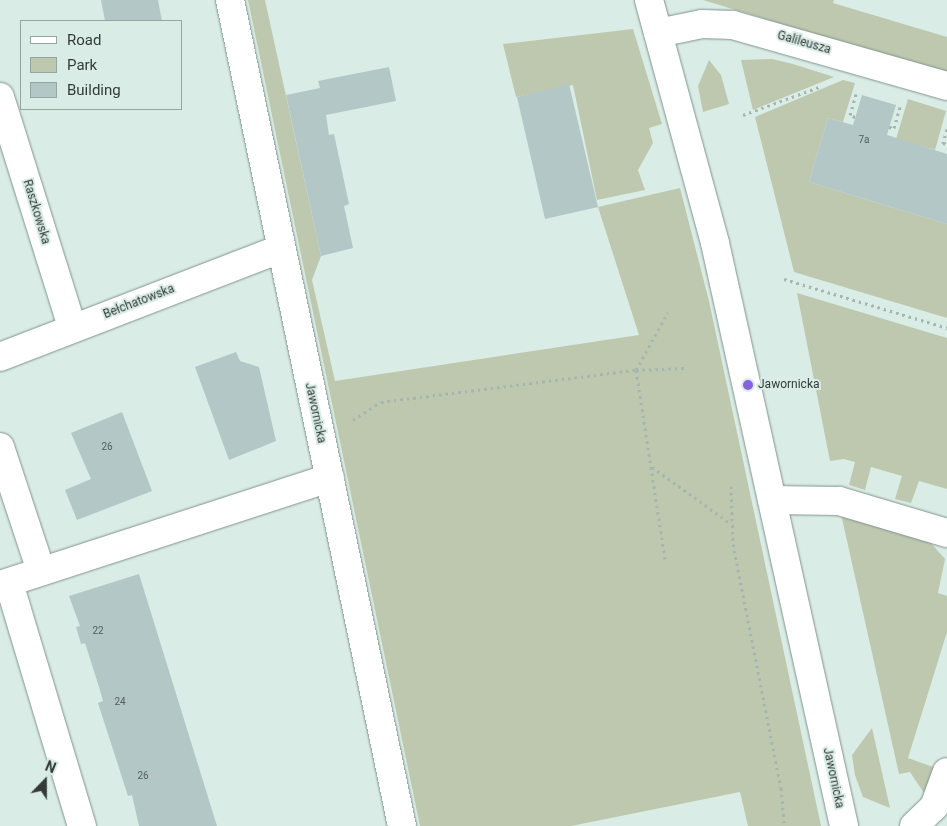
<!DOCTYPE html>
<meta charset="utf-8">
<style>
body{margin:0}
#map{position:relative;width:947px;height:826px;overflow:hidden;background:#d9ece5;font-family:Roboto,sans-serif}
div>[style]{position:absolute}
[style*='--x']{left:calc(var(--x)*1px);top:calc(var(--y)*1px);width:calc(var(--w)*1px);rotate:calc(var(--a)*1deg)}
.green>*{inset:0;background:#bec8af}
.building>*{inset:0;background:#b3c7c7}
.path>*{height:3px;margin-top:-1.5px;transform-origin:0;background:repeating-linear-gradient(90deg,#a6b5b0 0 2.5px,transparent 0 6.5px)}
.roads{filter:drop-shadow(0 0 1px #81938d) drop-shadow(0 0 1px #81938d)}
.minor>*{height:28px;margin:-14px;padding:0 14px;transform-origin:14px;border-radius:14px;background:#fff}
.dots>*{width:14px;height:14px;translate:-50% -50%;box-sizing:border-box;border:2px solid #d9ece5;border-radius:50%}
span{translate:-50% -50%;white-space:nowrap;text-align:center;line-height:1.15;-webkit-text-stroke:4px #d9ece5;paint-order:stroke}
.number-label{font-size:10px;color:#535e5c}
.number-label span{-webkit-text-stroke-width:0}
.street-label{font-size:12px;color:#333b38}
.poi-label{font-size:12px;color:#333b38}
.left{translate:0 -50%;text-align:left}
.legend{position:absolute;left:20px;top:20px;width:162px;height:90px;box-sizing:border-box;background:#d9ece5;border:1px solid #97a5a0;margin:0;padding:6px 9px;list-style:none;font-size:15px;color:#333b38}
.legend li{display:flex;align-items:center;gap:10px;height:25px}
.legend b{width:25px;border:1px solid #97a5a0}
.north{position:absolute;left:20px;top:756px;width:50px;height:50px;-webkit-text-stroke:4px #d9ece5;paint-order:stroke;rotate:22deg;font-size:14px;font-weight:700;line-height:20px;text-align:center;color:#333b38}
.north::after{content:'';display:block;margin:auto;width:18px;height:22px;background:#333b38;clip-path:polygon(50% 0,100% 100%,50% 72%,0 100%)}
</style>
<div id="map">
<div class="green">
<div style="clip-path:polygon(248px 0,265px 0,321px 256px,312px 280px,335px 381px,639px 335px,598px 207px,680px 188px,709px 301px,821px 826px,748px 826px,740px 792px,571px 826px,420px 826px)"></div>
<div style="clip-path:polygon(703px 0,834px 0,833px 3px,947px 37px,947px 74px)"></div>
<div style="clip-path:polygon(633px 29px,662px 124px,649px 128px,653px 143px,638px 170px,645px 190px,597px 200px,573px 85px,516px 97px,503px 44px)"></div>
<div style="clip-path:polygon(772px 59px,793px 64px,834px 77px,753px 110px,741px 60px)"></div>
<div style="clip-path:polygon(709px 60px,721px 75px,729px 104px,703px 112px,698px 86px)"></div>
<div style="clip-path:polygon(843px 80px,855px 83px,843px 122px,828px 118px,809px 182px,947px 224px,947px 318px,794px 272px,755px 117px)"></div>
<div style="clip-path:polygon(908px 99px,946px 111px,935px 150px,896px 139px)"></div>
<div style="clip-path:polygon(797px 293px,947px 338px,947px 489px,919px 481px,911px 503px,895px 499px,902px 476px,871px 467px,865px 490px,849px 485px,855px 462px,844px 459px,830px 461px)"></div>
<div style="clip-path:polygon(841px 514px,930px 542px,945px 559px,938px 593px,947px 596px,947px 632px,908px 758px,936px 768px,924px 793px,910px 772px,899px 774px)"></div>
<div style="clip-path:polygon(872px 728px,890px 808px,863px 797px,855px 775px,852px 755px)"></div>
</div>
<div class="building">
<div style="clip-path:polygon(101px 0,158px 0,162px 21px,105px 21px)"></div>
<div style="clip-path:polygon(389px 67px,396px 101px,326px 115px,329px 135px,334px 134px,349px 204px,344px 206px,353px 248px,321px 256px,286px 95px,320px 88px,318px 81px)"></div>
<div style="clip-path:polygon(569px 84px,598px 207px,545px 219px,517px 97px)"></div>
<div style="clip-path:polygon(862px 95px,896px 105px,887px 135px,947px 154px,947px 224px,809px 182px,828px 118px,853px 125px)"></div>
<div style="clip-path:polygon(236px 352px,240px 361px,259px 367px,276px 441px,229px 460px,195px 367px)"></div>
<div style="clip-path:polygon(122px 412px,152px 491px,77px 520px,65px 490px,91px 479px,71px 433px)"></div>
<div style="clip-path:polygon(139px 574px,217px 826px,139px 826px,132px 795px,128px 796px,98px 703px,103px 701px,99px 687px,85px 643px,81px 644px,76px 627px,80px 626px,69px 596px)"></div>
</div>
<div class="path">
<div style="--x:743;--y:115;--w:84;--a:-20.2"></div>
<div style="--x:855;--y:117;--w:5;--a:-158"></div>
<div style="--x:850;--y:115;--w:22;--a:-74"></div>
<div style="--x:889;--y:127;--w:5;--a:11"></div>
<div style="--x:894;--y:128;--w:22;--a:-74"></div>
<div style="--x:947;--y:129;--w:15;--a:106"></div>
<div style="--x:943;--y:143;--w:4;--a:14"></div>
<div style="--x:784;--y:279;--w:170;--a:16.7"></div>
<div style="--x:353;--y:420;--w:33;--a:-33"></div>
<div style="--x:381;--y:402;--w:257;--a:-7.2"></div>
<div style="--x:636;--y:370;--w:66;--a:-61.1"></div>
<div style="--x:652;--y:467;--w:96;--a:35.7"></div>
<div style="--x:731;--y:486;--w:58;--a:88"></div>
<div style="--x:733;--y:544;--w:249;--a:78.9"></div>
<div style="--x:781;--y:788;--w:38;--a:85"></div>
<div style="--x:665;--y:559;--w:191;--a:-98.7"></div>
<div style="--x:636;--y:370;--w:49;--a:-2.3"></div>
</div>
<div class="roads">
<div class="minor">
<div style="--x:230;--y:0;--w:844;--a:78.24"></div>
<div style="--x:649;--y:0;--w:252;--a:74.8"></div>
<div style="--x:715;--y:243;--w:597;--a:77.52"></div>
<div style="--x:658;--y:33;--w:45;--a:-11.6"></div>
<div style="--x:702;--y:24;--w:31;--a:2"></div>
<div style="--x:733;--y:25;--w:223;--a:15.9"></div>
<div style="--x:0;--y:97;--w:241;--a:72.6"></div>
<div style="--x:0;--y:357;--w:300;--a:-21.1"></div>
<div style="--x:0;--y:447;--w:131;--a:71.7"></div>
<div style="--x:772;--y:500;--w:67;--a:0.9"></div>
<div style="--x:839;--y:501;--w:113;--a:16.5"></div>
<div style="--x:9;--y:583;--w:254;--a:73.3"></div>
<div style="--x:0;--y:585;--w:347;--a:-18"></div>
<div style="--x:914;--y:826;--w:28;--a:-44"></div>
<div style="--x:934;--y:807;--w:37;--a:-70"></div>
</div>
</div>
<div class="dots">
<div style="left:748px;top:385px;background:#8861dc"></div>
</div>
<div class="number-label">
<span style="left:864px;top:140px">7a</span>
<span style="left:107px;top:447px">26</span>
<span style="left:98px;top:631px">22</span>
<span style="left:120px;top:702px">24</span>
<span style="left:143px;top:776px">26</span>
</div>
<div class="street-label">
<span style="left:804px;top:43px;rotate:16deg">Galileusza</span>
<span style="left:36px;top:212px;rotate:73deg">Raszkowska</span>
<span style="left:139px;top:302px;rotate:-21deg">Bełchatowska</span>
<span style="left:315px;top:413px;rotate:78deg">Jawornicka</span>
<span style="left:833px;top:778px;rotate:78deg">Jawornicka</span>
</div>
<div class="poi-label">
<span class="left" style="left:758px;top:385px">Jawornicka</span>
</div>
<ul class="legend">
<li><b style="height:6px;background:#fff"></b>Road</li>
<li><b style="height:14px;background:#bec8af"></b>Park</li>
<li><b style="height:14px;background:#b3c7c7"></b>Building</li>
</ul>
<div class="north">N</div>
</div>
